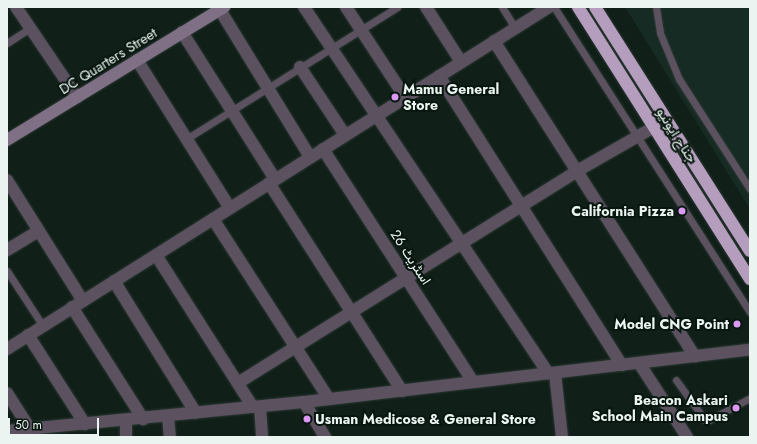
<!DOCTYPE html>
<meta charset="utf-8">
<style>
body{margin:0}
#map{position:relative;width:757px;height:444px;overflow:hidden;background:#111f19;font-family:Jost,Vazirmatn,sans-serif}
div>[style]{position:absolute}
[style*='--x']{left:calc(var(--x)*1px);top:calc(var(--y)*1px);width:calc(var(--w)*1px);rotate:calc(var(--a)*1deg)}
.built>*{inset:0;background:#162b23}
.roads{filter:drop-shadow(0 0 1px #2b3933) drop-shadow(0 0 1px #2b3933)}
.lane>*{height:7px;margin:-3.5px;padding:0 3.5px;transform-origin:3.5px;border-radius:3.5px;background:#5b515f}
.street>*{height:12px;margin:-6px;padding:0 6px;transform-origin:6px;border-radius:6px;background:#5b515f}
.secondary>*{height:12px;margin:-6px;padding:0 6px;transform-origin:6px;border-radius:6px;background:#7f7085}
.highway>*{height:12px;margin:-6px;padding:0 6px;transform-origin:6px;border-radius:6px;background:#b59dbe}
.dots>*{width:11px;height:11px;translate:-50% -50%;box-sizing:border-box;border:2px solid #081610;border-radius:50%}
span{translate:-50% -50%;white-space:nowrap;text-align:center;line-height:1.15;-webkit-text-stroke:4px #081610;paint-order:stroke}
.street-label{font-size:14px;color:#ebf4f0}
.poi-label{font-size:14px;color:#ebf4f0;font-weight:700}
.left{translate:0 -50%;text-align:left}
.right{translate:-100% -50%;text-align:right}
.frame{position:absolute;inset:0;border:8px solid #ebf4f0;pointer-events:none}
.scale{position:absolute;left:8px;top:418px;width:91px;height:18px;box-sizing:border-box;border:2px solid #ebf4f0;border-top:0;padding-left:5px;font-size:12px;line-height:14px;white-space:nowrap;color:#ebf4f0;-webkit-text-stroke:3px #081610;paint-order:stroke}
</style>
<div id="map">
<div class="built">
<div style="clip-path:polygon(625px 7px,750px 7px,750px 209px)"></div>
</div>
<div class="roads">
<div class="lane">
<div style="--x:502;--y:7;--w:25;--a:58"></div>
<div style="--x:554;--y:7;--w:363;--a:57.3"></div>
<div style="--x:656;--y:7;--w:26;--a:81"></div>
<div style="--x:660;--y:33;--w:50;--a:67.6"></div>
<div style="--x:679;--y:79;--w:131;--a:57.2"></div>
<div style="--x:7;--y:43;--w:27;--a:-33"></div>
<div style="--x:186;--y:139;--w:249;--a:-32"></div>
<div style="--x:7;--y:271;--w:66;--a:56.8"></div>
<div style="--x:676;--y:380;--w:49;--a:54.1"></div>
<div style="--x:705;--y:420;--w:4;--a:0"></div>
<div style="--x:709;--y:420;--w:47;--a:-28.2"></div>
</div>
<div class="street">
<div style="--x:16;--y:7;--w:109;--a:55.9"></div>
<div style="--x:304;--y:7;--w:440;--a:56.3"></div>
<div style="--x:346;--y:7;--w:108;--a:56.8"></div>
<div style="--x:426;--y:7;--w:65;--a:57.5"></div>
<div style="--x:220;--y:10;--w:172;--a:58.5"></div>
<div style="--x:182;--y:32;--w:174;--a:57.7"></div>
<div style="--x:494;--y:41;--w:374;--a:57.5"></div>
<div style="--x:137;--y:60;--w:175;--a:57.9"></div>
<div style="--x:300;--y:67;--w:82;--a:56.5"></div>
<div style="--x:439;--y:76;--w:342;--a:57.7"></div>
<div style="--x:323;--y:149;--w:277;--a:57.2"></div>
<div style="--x:7;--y:180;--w:143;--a:57.9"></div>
<div style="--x:269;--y:183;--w:247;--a:57.4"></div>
<div style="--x:213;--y:219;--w:214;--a:57.2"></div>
<div style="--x:7;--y:250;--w:37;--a:-31"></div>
<div style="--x:156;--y:255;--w:180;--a:57.5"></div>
<div style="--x:114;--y:281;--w:155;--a:58.2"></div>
<div style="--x:72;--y:307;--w:133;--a:57.6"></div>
<div style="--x:28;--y:335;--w:106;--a:57.4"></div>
<div style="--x:7;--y:349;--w:641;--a:-32.25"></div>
<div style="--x:639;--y:363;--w:88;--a:57"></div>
<div style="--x:555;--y:373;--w:64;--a:83.8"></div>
<div style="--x:238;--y:383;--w:400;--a:-32"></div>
<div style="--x:577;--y:171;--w:89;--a:-29.7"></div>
<div style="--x:7;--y:393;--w:43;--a:57.4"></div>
<div style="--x:304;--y:402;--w:41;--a:59"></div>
<div style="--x:260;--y:407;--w:30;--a:86"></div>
<div style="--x:168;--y:416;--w:21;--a:85"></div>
<div style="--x:126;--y:420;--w:17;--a:90"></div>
<div style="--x:7;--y:431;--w:298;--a:-5.6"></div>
<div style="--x:304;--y:402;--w:449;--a:-6.7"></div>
</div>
<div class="secondary">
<div style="--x:7;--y:140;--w:255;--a:-31.5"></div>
</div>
<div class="highway">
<div style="--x:578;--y:7;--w:322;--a:57.7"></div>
<div style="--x:595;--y:7;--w:289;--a:57.6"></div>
</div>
</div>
<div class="dots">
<div style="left:395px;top:97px;background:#dc99f4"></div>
<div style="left:682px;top:211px;background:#dc99f4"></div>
<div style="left:737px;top:324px;background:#dc99f4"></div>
<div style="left:736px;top:408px;background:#dc99f4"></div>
<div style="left:307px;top:419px;background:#dc99f4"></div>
</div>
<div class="street-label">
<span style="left:108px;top:61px;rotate:-32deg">DC Quarters Street</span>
<span style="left:677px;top:135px;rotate:58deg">جناح ایونیو</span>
<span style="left:411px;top:257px;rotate:57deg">اسٹریٹ 26</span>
</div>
<div class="poi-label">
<span class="left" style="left:403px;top:97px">Mamu General<br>Store</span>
<span class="right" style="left:674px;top:211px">California Pizza</span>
<span class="right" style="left:729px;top:324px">Model CNG Point</span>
<span class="right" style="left:728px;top:408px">Beacon Askari<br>School Main Campus</span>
<span class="left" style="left:315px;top:419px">Usman Medicose &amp; General Store</span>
</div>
<div class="frame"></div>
<div class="scale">50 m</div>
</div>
